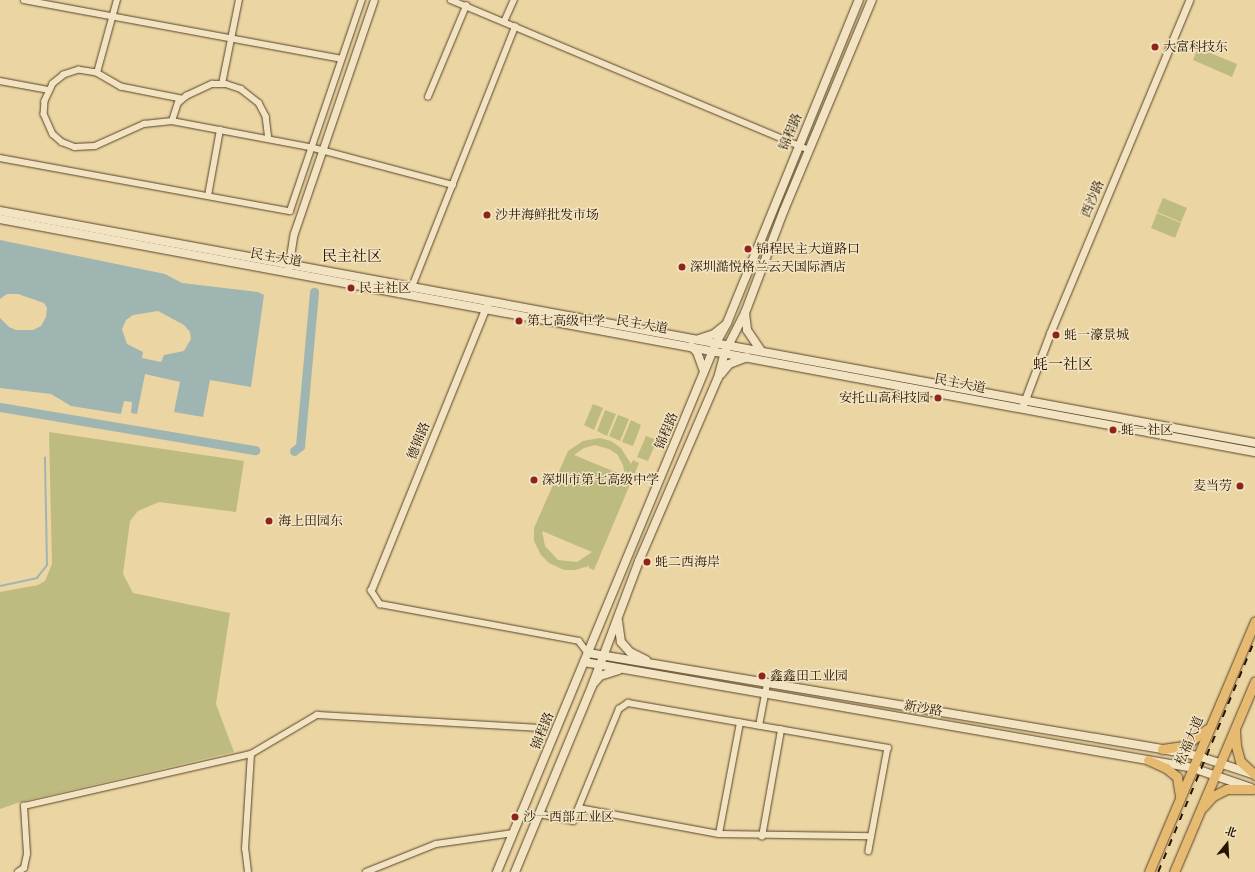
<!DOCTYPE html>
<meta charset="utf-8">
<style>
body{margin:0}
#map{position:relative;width:1255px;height:872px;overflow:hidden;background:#ebd5a2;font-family:"Libre Bodoni","Noto Serif SC",serif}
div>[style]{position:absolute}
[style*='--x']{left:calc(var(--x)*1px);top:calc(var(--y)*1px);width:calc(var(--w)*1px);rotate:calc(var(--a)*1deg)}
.green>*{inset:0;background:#bebb80}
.water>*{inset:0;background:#9fb5b2}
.stream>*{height:1.5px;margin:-0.75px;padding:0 0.75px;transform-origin:0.75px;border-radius:0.75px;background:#9fb5b2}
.river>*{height:9px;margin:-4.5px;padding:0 4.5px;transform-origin:4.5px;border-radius:4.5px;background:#9fb5b2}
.roads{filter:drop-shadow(0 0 1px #584429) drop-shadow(0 0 1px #584429)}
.minor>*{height:5.5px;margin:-2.75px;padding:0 2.75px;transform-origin:2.75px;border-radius:2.75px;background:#f2e4c3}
.tertiary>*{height:7px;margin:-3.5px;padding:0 3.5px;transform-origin:3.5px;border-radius:3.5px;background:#f2e4c3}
.secondary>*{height:8px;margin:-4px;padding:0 4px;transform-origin:4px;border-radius:4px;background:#f2e4c3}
.primary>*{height:9px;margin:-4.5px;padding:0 4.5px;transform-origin:4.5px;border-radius:4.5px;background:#e6ba71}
.rail>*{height:1.5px;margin-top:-0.75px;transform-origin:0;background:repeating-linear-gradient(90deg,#271401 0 7px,transparent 0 14px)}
.dots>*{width:11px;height:11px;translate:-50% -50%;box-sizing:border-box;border:2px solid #f2e4c3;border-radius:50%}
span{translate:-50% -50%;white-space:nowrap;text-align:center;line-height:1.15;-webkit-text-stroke:3px #f2e4c3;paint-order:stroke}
.poi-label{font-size:13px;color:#271401}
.left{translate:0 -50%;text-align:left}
.right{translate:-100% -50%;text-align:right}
.street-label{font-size:13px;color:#271401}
.quarter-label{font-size:15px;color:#271401}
.north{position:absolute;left:1207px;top:824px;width:40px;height:40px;-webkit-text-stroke:3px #f2e4c3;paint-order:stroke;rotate:18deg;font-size:11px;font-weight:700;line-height:16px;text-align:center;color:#271401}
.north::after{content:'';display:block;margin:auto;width:14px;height:18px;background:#271401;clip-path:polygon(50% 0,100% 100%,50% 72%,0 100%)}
</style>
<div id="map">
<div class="green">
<div style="clip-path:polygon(1198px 48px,1237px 64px,1232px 77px,1193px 60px)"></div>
<div style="clip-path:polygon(1163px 198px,1187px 208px,1181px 222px,1157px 212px)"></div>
<div style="clip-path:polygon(1157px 213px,1181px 223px,1175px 238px,1151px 228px)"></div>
<div style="clip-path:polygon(593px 404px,603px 408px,594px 430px,584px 425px)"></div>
<div style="clip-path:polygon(605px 410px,616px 414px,607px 436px,597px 431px)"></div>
<div style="clip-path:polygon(618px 415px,629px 419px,620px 441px,609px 436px)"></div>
<div style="clip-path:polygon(631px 420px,641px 425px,633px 446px,622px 442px)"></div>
<div style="clip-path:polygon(49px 432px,244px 461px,236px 512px,159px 502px,138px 511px,130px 521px,123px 574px,133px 593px,230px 613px,216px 704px,234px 752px,20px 802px,0 809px,0 592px,38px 585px,45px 581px,52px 564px)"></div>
<div style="clip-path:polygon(646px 436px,657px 440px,648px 461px,637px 457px)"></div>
<div style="clip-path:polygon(evenodd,600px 438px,611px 441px,621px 448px,631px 464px,633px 460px,639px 463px,594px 570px,589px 568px,589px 566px,575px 570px,564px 570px,549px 563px,541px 555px,534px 541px,534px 528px,568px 451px,583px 441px,600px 438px,595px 445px,609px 449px,617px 454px,623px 465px,625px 476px,574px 455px,584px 448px,595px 445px,600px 438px,542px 531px,592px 552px,577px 562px,558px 560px,545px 546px,542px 531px)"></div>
</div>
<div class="water">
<div style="clip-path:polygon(evenodd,0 240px,165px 274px,182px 283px,258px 292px,264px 295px,251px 387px,210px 380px,203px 417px,174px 412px,180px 382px,145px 374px,137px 414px,131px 413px,132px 402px,124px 401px,121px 414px,71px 406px,51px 394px,0 388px,0 318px,9px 327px,16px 330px,33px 330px,41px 326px,46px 317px,47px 308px,44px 303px,18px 294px,7px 294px,0 299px,0 240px,158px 311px,184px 325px,190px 332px,191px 339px,184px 351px,164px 355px,161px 362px,142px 358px,143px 352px,127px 344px,122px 329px,126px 320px,133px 315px,158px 311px)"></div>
</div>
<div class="stream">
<div style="--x:0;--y:586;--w:38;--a:-12"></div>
<div style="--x:37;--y:578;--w:16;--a:-52"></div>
<div style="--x:47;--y:565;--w:107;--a:-91.1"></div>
</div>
<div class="river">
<div style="--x:0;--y:407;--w:259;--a:9.6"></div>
<div style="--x:294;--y:451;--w:8;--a:-40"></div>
<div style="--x:300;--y:446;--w:155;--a:-84.8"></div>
</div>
<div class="roads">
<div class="minor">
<div style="--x:24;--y:0;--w:322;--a:10.5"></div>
<div style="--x:451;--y:0;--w:388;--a:22.7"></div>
<div style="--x:504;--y:22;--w:24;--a:-66"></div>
<div style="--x:97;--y:73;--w:76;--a:-74.7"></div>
<div style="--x:0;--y:81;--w:50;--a:10.4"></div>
<div style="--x:222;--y:84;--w:86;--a:-78.6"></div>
<div style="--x:428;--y:97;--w:99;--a:-67.3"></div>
<div style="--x:181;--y:99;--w:61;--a:-168.7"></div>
<div style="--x:121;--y:87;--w:28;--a:-150"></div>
<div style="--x:97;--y:73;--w:18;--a:-171"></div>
<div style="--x:79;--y:70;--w:16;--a:162"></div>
<div style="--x:64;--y:75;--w:14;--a:141"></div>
<div style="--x:53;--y:84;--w:19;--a:115"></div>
<div style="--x:45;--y:101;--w:13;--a:94"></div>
<div style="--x:44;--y:114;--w:22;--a:66"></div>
<div style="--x:53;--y:134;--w:12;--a:42"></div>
<div style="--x:62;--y:142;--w:14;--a:21"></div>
<div style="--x:75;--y:147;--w:20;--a:-3"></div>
<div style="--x:95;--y:146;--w:54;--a:-24.2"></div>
<div style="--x:144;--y:124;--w:28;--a:-6"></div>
<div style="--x:172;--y:121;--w:140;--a:10.7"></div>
<div style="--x:310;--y:147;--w:148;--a:14.9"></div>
<div style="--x:172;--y:121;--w:19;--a:-72"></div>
<div style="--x:178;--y:103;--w:11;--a:-41"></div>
<div style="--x:186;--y:96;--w:29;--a:-25"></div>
<div style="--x:212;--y:84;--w:14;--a:0"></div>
<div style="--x:226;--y:84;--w:16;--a:18"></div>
<div style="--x:241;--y:89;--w:23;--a:38"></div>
<div style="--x:259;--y:103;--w:15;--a:62"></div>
<div style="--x:266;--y:116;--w:23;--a:83"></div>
<div style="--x:0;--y:158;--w:295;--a:10.4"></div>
<div style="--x:290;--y:211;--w:223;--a:-71.2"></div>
<div style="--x:208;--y:196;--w:67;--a:-79.7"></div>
<div style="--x:412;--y:287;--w:280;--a:-68.4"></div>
<div style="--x:371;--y:590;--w:17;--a:57"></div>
<div style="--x:380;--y:604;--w:202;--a:10.5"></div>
<div style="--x:579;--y:641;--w:15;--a:53"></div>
<div style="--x:759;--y:726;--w:43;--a:-79.2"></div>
<div style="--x:579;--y:808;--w:142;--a:10.5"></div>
<div style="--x:719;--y:834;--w:152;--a:0.8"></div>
<div style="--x:540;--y:814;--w:34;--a:12"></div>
<div style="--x:573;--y:821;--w:121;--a:-67.7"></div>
<div style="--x:619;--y:709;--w:11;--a:-34"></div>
<div style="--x:628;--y:703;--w:264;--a:9.8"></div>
<div style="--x:888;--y:748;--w:105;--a:100.5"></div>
<div style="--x:719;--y:834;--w:113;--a:-79.3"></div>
<div style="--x:762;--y:837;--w:109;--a:-79.9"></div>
<div style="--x:18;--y:872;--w:7;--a:-34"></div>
<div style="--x:24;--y:868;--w:14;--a:-78"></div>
<div style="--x:27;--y:854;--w:48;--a:-93.6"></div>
<div style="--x:24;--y:806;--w:233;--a:-12.9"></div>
<div style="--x:248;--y:872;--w:23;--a:-97"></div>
<div style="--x:245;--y:849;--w:95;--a:-86.4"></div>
<div style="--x:251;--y:754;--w:77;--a:-30.6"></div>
<div style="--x:317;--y:715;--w:225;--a:3.3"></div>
<div style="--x:366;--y:872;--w:75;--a:-21.8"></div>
<div style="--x:436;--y:844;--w:78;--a:-8.1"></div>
</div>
<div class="tertiary">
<div style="--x:288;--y:269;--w:36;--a:-81"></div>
<div style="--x:294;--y:233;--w:246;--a:-71.1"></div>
<div style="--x:1023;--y:405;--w:77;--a:-69.4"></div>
<div style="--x:1050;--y:333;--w:361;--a:-67.3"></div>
<div style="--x:371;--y:590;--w:308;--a:-67.9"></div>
</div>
<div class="secondary">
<div style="--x:0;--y:211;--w:1276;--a:10.47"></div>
<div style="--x:0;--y:219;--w:1276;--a:10.52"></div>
<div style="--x:745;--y:313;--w:17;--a:83"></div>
<div style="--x:747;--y:330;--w:25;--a:56"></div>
<div style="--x:699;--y:339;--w:16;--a:-18"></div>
<div style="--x:714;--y:334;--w:13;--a:-39"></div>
<div style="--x:691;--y:346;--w:8;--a:45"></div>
<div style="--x:697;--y:352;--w:20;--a:70"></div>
<div style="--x:721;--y:374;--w:13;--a:-51"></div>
<div style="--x:729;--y:364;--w:19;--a:-21"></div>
<div style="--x:618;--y:621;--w:21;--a:82"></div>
<div style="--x:621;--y:642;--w:13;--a:48"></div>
<div style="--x:630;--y:652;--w:18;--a:27"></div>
<div style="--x:588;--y:653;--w:582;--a:9.49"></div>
<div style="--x:1162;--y:749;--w:37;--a:11"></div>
<div style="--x:1198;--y:756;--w:57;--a:18.4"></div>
<div style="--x:584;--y:662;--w:618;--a:9.87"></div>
<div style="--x:1193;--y:768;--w:61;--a:19"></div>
<div style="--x:594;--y:683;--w:9;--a:-49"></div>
<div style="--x:600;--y:676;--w:19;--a:-18"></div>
<div style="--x:497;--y:872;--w:573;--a:-67.51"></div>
<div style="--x:716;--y:343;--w:23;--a:-61"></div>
<div style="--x:727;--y:323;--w:349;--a:-67.8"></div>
<div style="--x:515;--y:872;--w:201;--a:-67.5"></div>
<div style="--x:592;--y:686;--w:134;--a:-69.4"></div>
<div style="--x:639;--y:561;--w:199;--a:-66.7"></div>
<div style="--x:718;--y:378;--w:27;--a:-75"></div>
<div style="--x:725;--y:352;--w:44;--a:-62.9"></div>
<div style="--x:745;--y:313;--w:110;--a:-69.3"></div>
<div style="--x:784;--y:210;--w:228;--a:-67.3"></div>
</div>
<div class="primary">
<div style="--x:1235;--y:731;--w:15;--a:86"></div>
<div style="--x:1236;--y:746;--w:16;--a:75"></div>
<div style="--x:1240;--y:761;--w:21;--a:43"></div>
<div style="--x:1162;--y:749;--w:22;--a:-8"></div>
<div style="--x:1184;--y:746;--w:29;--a:-36"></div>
<div style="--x:1148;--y:760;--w:20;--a:24"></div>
<div style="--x:1166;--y:768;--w:14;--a:39"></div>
<div style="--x:1177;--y:777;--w:18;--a:81"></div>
<div style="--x:1203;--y:807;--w:15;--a:-48"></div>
<div style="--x:1213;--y:796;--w:16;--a:-27"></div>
<div style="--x:1227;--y:789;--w:26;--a:0"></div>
<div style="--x:1149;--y:872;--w:272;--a:-67.1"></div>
<div style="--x:1174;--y:872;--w:207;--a:-67"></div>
</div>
</div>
<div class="rail">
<div style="--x:1158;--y:872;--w:252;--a:-67.4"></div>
</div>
<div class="dots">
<div style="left:1155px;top:47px;background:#8f2418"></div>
<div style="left:487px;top:215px;background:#8f2418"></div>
<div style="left:748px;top:249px;background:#8f2418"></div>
<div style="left:682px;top:267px;background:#8f2418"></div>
<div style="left:351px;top:288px;background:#8f2418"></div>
<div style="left:519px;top:321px;background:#8f2418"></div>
<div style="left:1056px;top:335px;background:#8f2418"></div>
<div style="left:938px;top:398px;background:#8f2418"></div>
<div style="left:1113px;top:430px;background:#8f2418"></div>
<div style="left:534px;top:480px;background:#8f2418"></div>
<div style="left:1240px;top:486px;background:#8f2418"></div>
<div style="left:269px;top:521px;background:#8f2418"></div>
<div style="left:647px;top:562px;background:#8f2418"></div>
<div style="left:762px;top:676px;background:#8f2418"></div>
<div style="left:515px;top:817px;background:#8f2418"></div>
</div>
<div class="poi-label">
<span class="left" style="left:1163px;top:47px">大富科技东</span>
<span class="left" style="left:495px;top:215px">沙井海鲜批发市场</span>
<span class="left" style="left:756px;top:249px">锦程民主大道路口</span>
<span class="left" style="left:690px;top:267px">深圳澔悦格兰云天国际酒店</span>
<span class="left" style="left:359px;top:288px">民主社区</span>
<span class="left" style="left:527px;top:321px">第七高级中学</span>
<span class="left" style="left:1064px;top:335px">蚝一濠景城</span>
<span class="right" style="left:930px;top:398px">安托山高科技园</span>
<span class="left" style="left:1121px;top:430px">蚝一社区</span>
<span class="left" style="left:542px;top:480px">深圳市第七高级中学</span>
<span class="right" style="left:1232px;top:486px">麦当劳</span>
<span class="left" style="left:278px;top:521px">海上田园东</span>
<span class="left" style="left:655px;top:562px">蚝二西海岸</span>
<span class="left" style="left:770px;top:676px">鑫鑫田工业园</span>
<span class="left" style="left:523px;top:817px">沙一西部工业区</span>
</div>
<div class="street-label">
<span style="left:791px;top:132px;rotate:-67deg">锦程路</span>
<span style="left:1093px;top:199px;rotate:-67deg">西沙路</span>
<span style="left:276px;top:258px;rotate:10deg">民主大道</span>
<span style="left:642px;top:325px;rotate:10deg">民主大道</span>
<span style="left:960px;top:384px;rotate:11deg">民主大道</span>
<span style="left:667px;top:431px;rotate:-67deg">锦程路</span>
<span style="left:419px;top:441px;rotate:-68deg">德锦路</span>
<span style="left:923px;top:709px;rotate:10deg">新沙路</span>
<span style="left:543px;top:731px;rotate:-68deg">锦程路</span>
<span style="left:1190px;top:741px;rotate:-67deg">松福大道</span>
</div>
<div class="quarter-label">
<span style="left:352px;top:257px">民主社区</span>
<span style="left:1063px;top:365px">蚝一社区</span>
</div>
<div class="north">北</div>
</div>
